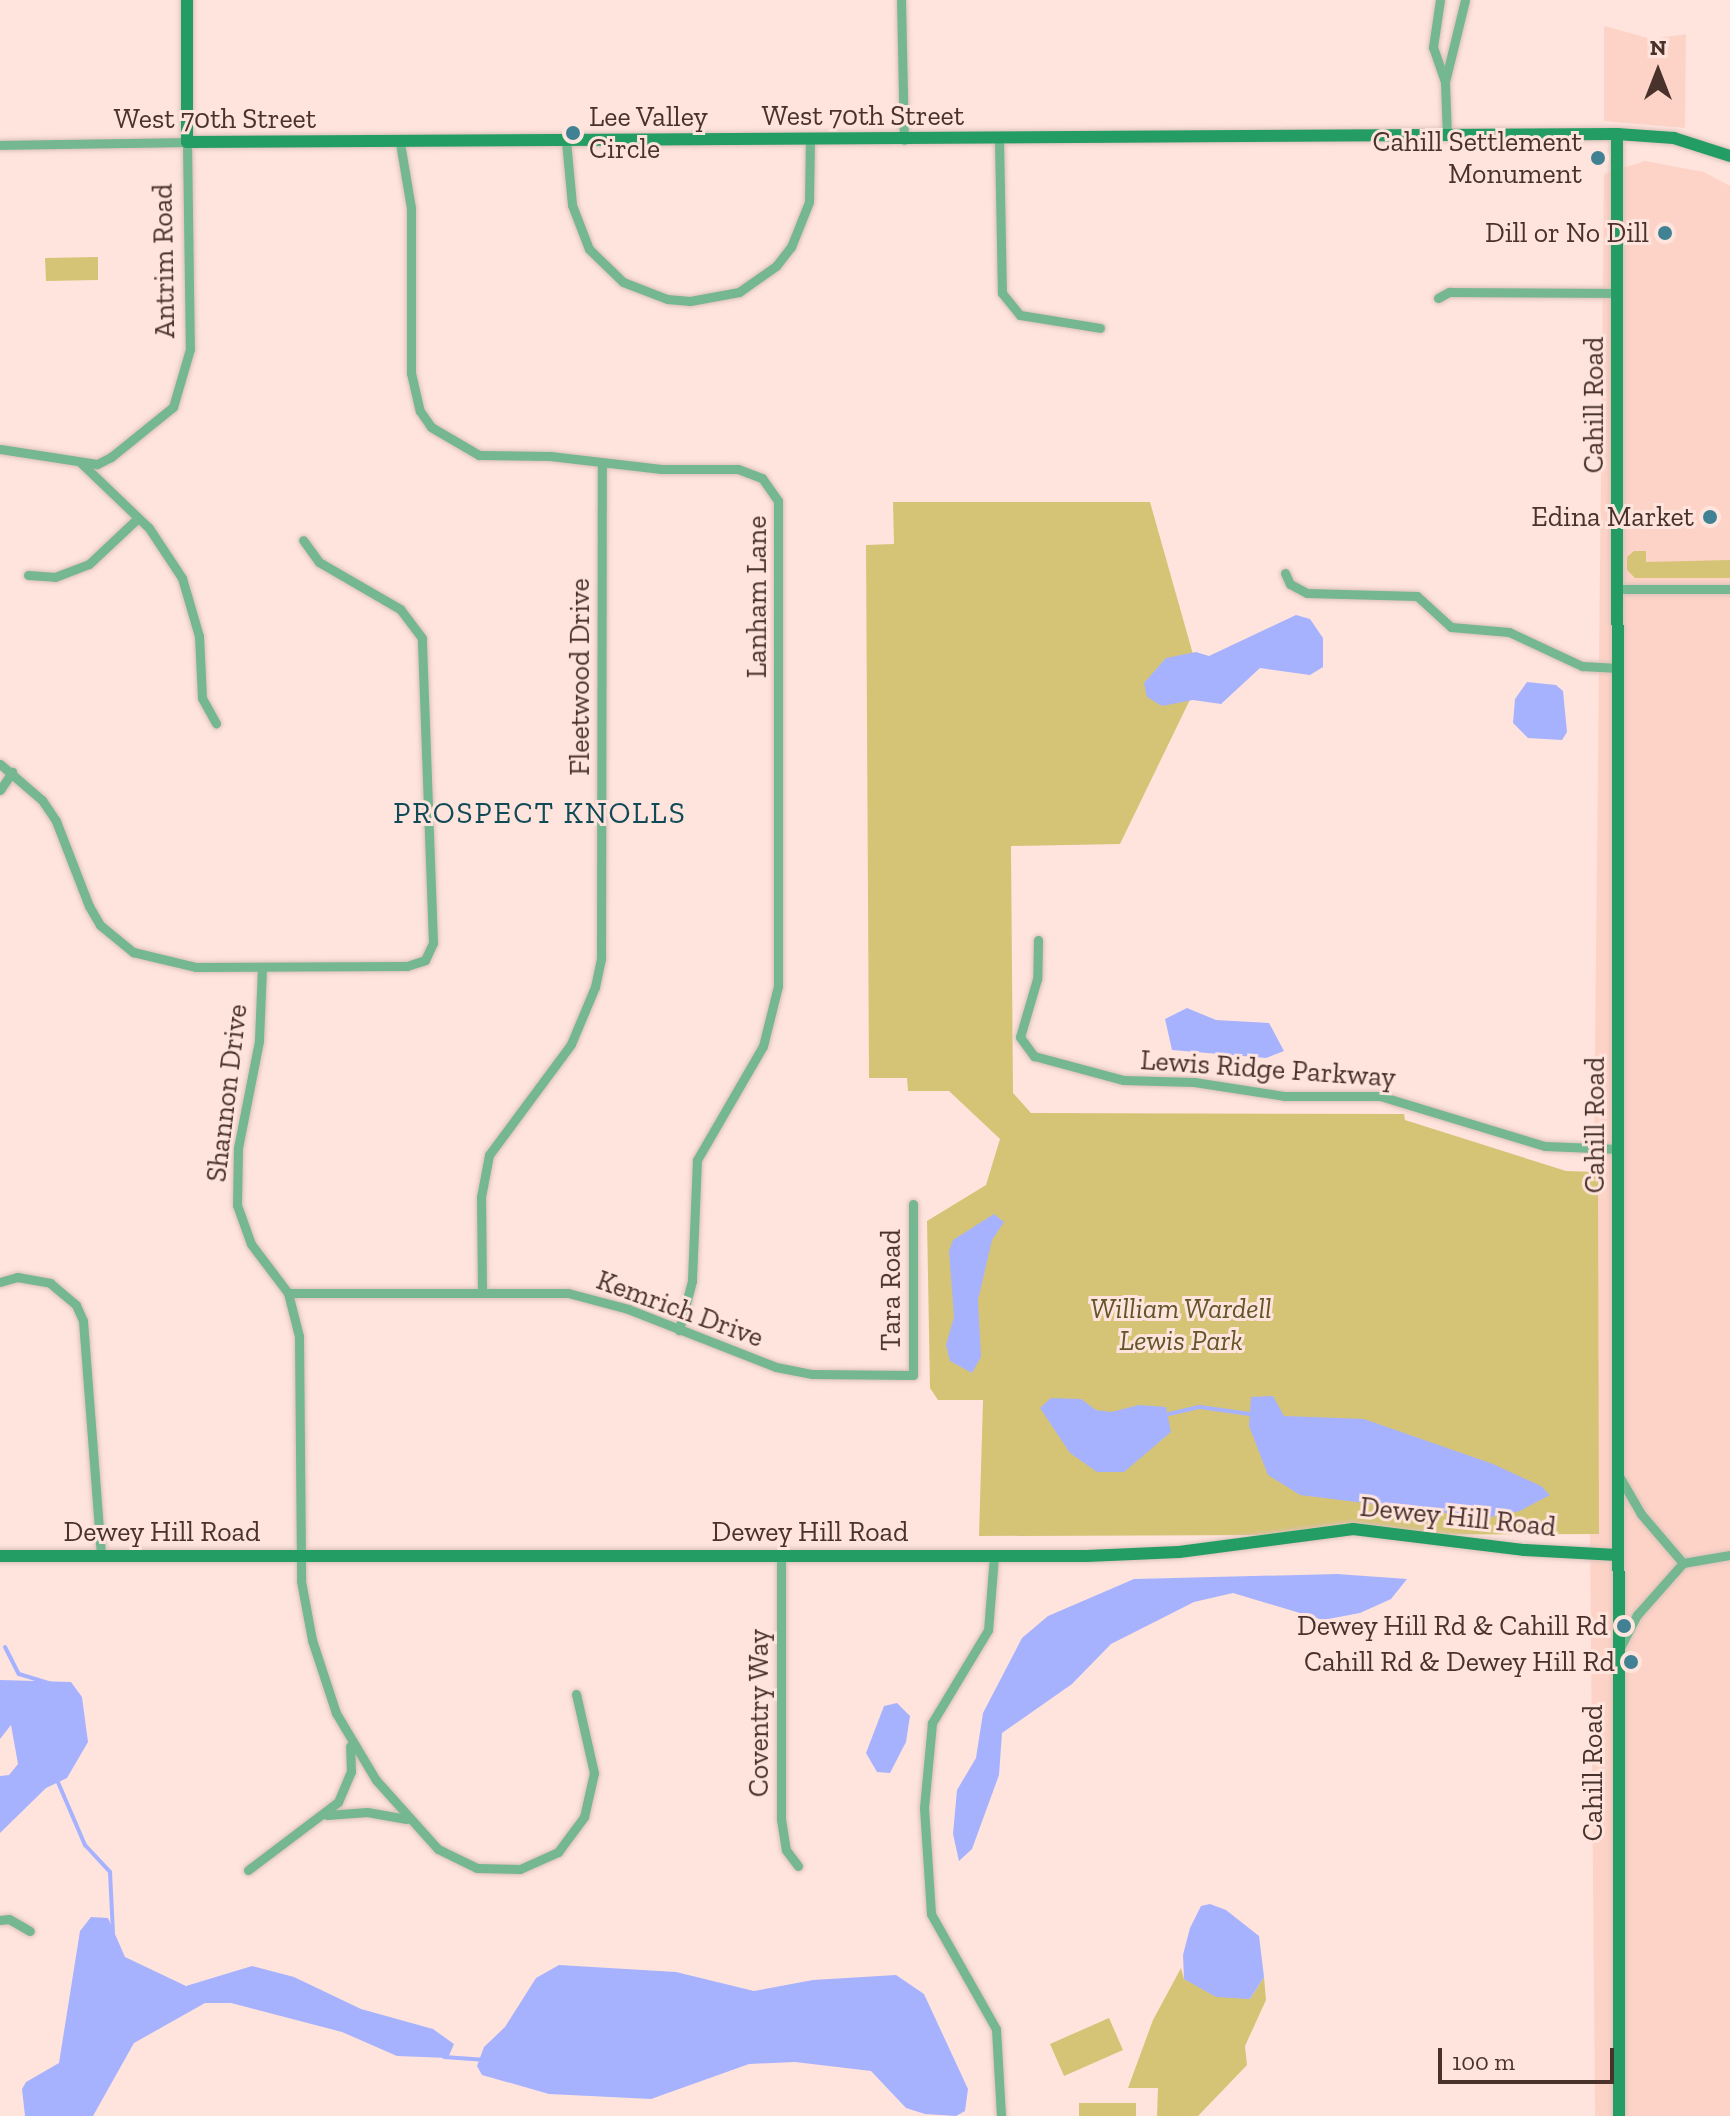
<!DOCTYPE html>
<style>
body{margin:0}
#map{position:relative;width:1730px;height:2116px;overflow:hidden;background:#fee4dd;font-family:"Zilla Slab",serif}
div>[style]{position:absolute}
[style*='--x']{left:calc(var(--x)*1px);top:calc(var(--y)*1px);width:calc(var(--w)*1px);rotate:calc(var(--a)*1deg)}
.built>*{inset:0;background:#fdd3c7}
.green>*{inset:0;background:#d5c476}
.water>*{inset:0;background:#a7b2ff}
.stream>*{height:4px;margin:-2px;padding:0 2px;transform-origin:2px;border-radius:2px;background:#a7b2ff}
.roads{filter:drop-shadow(0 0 2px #dac0b9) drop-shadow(0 0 2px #dac0b9)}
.street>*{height:9px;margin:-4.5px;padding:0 4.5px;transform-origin:4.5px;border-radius:4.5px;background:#75b790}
.secondary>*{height:12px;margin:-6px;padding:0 6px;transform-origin:6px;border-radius:6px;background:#239d64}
.dots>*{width:22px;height:22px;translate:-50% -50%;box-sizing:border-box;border:4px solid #fee4dd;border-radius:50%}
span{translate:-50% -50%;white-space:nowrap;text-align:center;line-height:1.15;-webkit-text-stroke:6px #fee4dd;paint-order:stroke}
.street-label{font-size:28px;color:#49322b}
.poi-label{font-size:28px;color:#49322b}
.left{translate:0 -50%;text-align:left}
.right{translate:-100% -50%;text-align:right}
.park-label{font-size:28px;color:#605627;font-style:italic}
.neighbourhood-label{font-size:30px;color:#114a57;letter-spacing:2px}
.north{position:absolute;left:1618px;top:32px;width:80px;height:80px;-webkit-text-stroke:6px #fee4dd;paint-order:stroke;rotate:0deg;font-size:22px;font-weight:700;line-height:32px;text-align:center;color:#49322b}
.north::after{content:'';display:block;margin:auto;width:28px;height:36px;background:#49322b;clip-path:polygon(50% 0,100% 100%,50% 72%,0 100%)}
.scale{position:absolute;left:1438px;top:2048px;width:176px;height:36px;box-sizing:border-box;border:4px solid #49322b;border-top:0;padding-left:10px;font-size:24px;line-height:28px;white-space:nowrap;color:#49322b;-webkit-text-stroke:6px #fee4dd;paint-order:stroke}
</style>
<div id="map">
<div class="built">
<div style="clip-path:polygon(1604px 26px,1652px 39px,1686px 34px,1685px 128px,1604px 121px)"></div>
<div style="clip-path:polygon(1645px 161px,1704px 172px,1730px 186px,1730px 2116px,1595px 2116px,1590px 1534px,1604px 174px)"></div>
</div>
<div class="green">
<div style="clip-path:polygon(98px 257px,98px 280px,46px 281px,45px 258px)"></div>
<div style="clip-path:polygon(893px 502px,1150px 502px,1200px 679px,1120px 844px,1011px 846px,1013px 1093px,1031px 1113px,1404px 1114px,1405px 1120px,1566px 1171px,1598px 1172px,1599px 1534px,979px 1536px,983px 1400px,938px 1400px,930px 1388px,927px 1221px,986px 1185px,1000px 1139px,949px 1091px,908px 1091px,907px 1078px,869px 1078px,866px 545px,894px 544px)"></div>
<div style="clip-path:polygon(1634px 551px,1646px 551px,1646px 562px,1730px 560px,1730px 578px,1635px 578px,1627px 570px,1627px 557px)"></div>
<div style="clip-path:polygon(1181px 1968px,1184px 1979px,1250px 1999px,1264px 1977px,1266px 2000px,1245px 2046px,1247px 2065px,1198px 2116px,1157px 2116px,1158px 2088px,1128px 2088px,1153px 2020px)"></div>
<div style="clip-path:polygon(1109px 2018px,1123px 2050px,1064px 2076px,1050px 2044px)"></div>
<div style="clip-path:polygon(1136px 2103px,1136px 2116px,1079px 2116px,1079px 2103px)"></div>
</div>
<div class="water">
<div style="clip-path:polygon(1296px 615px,1310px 619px,1323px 638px,1323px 667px,1310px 675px,1260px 668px,1221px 704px,1193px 700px,1162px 706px,1147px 697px,1144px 683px,1166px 658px,1196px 652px,1209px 656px)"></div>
<div style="clip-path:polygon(1527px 682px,1556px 685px,1563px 691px,1567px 732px,1562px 740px,1528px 738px,1513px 723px,1515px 699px)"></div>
<div style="clip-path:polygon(1187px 1008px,1216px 1020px,1269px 1023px,1284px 1051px,1266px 1058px,1172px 1050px,1165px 1019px)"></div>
<div style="clip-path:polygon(994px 1214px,1004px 1222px,992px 1240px,978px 1300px,981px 1357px,972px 1373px,950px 1361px,946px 1345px,954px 1317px,949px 1251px,953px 1240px)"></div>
<div style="clip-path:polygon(1273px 1396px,1284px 1416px,1364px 1419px,1493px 1464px,1541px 1486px,1550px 1495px,1520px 1511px,1486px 1518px,1300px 1495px,1268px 1475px,1249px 1426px,1251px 1397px)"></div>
<div style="clip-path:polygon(1051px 1398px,1081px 1399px,1096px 1410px,1111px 1412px,1139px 1405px,1166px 1407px,1171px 1432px,1124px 1472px,1097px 1472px,1070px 1453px,1040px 1408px)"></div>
<div style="clip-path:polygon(1337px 1574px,1407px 1579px,1391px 1599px,1360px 1613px,1323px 1620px,1233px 1593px,1194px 1602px,1111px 1644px,1072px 1684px,1002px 1733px,999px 1775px,972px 1849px,959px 1861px,953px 1834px,957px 1790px,976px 1758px,983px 1713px,1022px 1638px,1048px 1616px,1134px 1579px)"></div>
<div style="clip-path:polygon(0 1680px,71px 1682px,82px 1697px,88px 1742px,67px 1778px,46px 1788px,0 1833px,0 1776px,9px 1775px,18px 1764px,11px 1725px,0 1739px)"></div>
<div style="clip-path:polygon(897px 1703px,910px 1716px,906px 1742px,890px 1773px,877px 1772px,866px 1753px,884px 1706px)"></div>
<div style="clip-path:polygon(1210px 1904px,1226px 1910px,1259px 1936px,1264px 1977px,1250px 1999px,1216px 1997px,1184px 1979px,1183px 1955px,1190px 1928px,1201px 1906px)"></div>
<div style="clip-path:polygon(91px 1917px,108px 1918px,125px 1957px,186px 1986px,252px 1966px,294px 1977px,361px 2009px,433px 2029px,454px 2044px,448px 2058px,397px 2056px,342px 2032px,231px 2003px,205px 2003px,134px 2043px,93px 2116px,25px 2116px,22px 2089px,26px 2082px,59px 2063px,80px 1931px)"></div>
<div style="clip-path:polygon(559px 1965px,676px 1972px,754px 1991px,813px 1980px,896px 1975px,924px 1994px,968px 2089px,965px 2111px,956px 2116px,925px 2114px,906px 2108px,871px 2071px,795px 2062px,749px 2064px,651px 2099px,549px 2094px,482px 2075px,477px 2066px,484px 2047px,505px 2027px,536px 1978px)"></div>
</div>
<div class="stream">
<div style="--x:1169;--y:1414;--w:32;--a:-13"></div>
<div style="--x:1200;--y:1407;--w:50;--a:8"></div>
<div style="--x:5;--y:1647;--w:30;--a:63"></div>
<div style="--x:19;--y:1674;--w:34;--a:17"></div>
<div style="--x:57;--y:1780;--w:71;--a:66.7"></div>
<div style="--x:85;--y:1845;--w:37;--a:47"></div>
<div style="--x:110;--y:1872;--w:61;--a:87.2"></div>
<div style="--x:444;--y:2057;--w:39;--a:4"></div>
</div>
<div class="roads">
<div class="street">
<div style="--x:901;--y:0;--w:140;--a:88.8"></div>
<div style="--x:1440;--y:0;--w:48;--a:98.5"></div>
<div style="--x:1433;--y:47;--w:37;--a:71"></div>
<div style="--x:1445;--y:82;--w:54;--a:87.9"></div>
<div style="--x:1445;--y:82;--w:84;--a:-76.3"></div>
<div style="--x:999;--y:140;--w:153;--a:88.9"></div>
<div style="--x:1002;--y:293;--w:28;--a:51"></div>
<div style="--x:1020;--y:315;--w:81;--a:9.2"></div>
<div style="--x:566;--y:141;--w:64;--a:84.6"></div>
<div style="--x:572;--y:205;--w:47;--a:68.9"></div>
<div style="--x:589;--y:249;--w:47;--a:44.1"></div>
<div style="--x:623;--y:282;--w:47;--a:21.1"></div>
<div style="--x:667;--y:299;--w:23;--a:5"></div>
<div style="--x:690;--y:301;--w:50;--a:-10.4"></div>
<div style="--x:739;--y:292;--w:45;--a:-35.1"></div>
<div style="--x:776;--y:266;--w:24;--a:-52"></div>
<div style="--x:791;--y:247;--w:48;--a:-68.2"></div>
<div style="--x:809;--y:202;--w:62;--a:-89.1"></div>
<div style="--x:400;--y:143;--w:66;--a:80.4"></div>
<div style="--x:411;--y:208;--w:165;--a:90"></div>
<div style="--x:411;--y:373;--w:39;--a:77"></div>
<div style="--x:420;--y:411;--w:19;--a:55"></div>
<div style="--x:431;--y:427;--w:56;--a:30.3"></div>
<div style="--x:479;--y:455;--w:71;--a:0.8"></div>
<div style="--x:550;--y:456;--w:112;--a:6.7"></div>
<div style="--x:661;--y:469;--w:77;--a:0"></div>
<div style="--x:738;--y:469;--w:26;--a:21"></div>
<div style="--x:762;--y:478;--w:28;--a:55"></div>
<div style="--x:778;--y:501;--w:485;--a:90"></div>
<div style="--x:778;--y:986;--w:62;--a:104"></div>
<div style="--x:763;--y:1046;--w:132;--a:120.1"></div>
<div style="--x:697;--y:1160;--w:121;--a:92.4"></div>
<div style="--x:692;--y:1281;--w:51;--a:104.9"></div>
<div style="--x:0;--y:145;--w:187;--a:-0.9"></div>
<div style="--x:187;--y:142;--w:207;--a:89.2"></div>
<div style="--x:190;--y:349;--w:60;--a:106.3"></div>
<div style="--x:173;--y:407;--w:80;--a:141.1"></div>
<div style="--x:111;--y:457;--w:16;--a:153"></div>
<div style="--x:97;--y:464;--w:98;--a:-171.2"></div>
<div style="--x:1438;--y:298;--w:13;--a:-29"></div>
<div style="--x:1449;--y:292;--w:169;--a:0.3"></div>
<div style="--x:80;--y:462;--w:95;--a:43.7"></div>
<div style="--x:149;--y:528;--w:60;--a:56.6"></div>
<div style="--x:182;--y:578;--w:60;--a:73.7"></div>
<div style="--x:199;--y:636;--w:62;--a:87.2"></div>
<div style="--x:202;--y:698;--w:29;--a:61"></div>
<div style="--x:1285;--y:573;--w:12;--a:66"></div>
<div style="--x:1290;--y:584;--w:19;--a:28"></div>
<div style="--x:1307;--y:593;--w:110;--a:1.6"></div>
<div style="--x:1417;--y:596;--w:46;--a:42.4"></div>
<div style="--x:1451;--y:627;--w:58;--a:4.9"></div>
<div style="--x:1509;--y:632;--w:81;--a:25"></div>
<div style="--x:1582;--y:666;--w:36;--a:3"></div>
<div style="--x:28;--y:575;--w:27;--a:4"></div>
<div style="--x:55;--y:577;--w:36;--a:-21"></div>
<div style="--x:89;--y:564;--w:67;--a:-43.2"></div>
<div style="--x:1619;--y:589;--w:111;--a:0"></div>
<div style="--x:0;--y:764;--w:55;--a:40.6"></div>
<div style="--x:42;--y:800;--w:25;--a:56"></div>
<div style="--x:56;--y:821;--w:91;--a:68.8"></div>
<div style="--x:89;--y:906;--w:22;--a:60"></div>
<div style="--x:100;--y:925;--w:43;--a:39.3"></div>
<div style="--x:133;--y:952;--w:65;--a:13.4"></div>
<div style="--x:196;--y:967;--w:211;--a:-0.3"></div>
<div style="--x:407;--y:966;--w:19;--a:-18"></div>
<div style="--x:425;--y:960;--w:19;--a:-65"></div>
<div style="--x:433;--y:943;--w:305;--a:-92.1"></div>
<div style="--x:422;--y:638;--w:36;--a:-127"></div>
<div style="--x:400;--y:609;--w:94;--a:-149.9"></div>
<div style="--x:319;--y:562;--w:27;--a:-126"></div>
<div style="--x:0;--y:790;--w:22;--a:-56"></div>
<div style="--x:1038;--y:940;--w:39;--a:91"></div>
<div style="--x:1037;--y:979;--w:60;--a:106.3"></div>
<div style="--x:1020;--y:1037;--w:24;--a:54"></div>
<div style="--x:1034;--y:1056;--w:92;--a:15.1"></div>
<div style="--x:1123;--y:1080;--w:71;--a:1.6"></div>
<div style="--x:1194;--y:1082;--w:91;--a:8.8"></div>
<div style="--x:1284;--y:1096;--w:96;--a:0"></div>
<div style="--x:1380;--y:1096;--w:172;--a:16.9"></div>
<div style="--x:1545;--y:1146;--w:74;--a:2.3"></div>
<div style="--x:262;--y:968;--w:73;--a:92.4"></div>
<div style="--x:259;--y:1041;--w:109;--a:101.1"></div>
<div style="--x:238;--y:1148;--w:57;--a:91"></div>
<div style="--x:237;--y:1205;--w:41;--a:70.3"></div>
<div style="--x:251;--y:1244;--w:61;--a:52.9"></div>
<div style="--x:288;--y:1293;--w:44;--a:75.7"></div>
<div style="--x:299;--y:1336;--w:245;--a:89.5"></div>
<div style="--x:301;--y:1581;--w:60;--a:79.4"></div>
<div style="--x:312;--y:1640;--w:77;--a:71.8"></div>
<div style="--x:336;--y:1713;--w:78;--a:59.2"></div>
<div style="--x:376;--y:1780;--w:93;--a:48.1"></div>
<div style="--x:438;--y:1849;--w:43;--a:26"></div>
<div style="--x:477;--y:1868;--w:43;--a:1.3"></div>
<div style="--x:520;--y:1869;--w:42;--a:-24.1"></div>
<div style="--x:558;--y:1852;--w:44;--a:-53.4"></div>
<div style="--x:584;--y:1817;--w:45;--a:-77.2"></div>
<div style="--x:594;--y:1773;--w:81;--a:-102.8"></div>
<div style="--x:0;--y:1282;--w:18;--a:-16"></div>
<div style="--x:17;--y:1277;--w:34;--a:10"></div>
<div style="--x:50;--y:1283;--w:34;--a:40"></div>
<div style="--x:76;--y:1305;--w:17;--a:66"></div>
<div style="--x:83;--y:1321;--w:236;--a:85.6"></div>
<div style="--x:482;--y:1290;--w:93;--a:-90.6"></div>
<div style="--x:481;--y:1197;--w:43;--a:-79.2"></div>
<div style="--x:489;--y:1155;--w:138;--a:-53.5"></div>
<div style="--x:571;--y:1044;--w:62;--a:-67.2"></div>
<div style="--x:595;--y:987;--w:30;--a:-78"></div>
<div style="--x:601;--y:958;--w:495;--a:-89.9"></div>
<div style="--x:288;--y:1293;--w:280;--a:0"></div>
<div style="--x:568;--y:1293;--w:62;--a:14.9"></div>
<div style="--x:628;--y:1309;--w:159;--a:21.4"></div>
<div style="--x:776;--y:1367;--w:37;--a:11"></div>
<div style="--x:812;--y:1374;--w:101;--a:0.6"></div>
<div style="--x:913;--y:1375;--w:171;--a:-90"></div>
<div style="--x:1619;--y:1476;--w:44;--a:59.9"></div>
<div style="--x:1641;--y:1514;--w:65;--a:49.4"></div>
<div style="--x:994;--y:1556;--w:74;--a:94.6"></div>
<div style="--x:988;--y:1630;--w:109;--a:121.1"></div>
<div style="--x:932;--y:1723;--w:85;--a:95.4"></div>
<div style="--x:924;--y:1808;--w:106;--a:86.2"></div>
<div style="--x:931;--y:1914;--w:132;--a:60.5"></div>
<div style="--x:996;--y:2029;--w:87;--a:86.7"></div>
<div style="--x:781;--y:1557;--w:262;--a:90"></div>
<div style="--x:781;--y:1819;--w:31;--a:81"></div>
<div style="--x:786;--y:1850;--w:20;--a:53"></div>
<div style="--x:1621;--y:1646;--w:35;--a:-63"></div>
<div style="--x:1637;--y:1615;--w:69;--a:-48.5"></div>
<div style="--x:1683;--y:1563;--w:48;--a:-9.7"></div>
<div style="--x:327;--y:1815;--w:40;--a:-4.3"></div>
<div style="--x:367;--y:1812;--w:40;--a:10"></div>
<div style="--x:248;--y:1870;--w:113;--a:-37.1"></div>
<div style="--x:338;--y:1802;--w:33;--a:-67"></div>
<div style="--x:351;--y:1772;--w:26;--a:-92"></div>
<div style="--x:0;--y:1920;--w:9;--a:-6"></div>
<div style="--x:9;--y:1919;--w:24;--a:30"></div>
</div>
<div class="secondary">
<div style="--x:187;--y:0;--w:142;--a:90"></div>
<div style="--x:187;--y:142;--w:1430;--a:-0.32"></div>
<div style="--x:1617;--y:134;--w:57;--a:4"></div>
<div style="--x:1674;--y:138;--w:59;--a:17.8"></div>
<div style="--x:1617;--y:134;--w:1982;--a:89.94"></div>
<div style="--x:0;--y:1556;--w:1087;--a:0"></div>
<div style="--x:1087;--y:1556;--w:92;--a:-2.5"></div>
<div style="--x:1179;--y:1552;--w:176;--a:-7.5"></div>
<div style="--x:1353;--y:1529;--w:173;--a:7"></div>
<div style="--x:1525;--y:1550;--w:92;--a:3.1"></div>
</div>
</div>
<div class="dots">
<div style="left:573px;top:133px;background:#408193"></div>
<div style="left:1598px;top:158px;background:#408193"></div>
<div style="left:1665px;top:233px;background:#408193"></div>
<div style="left:1710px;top:517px;background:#408193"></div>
<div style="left:1624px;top:1626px;background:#408193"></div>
<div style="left:1631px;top:1662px;background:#408193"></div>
</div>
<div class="street-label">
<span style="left:863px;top:116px">West 70th Street</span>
<span style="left:215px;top:119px">West 70th Street</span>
<span style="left:164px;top:261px;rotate:-91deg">Antrim Road</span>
<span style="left:1594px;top:405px;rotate:-90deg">Cahill Road</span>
<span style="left:757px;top:597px;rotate:-90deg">Lanham Lane</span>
<span style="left:580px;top:677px;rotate:-90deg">Fleetwood Drive</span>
<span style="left:1268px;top:1069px;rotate:4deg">Lewis Ridge Parkway</span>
<span style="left:227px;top:1093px;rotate:-83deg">Shannon Drive</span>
<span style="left:1595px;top:1125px;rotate:-90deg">Cahill Road</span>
<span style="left:891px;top:1290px;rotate:-90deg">Tara Road</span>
<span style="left:680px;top:1309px;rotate:20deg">Kemrich Drive</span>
<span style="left:1458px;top:1517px;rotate:6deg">Dewey Hill Road</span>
<span style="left:162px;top:1532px">Dewey Hill Road</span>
<span style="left:810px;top:1532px">Dewey Hill Road</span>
<span style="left:759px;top:1713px;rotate:-90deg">Coventry Way</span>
<span style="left:1593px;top:1773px;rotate:-90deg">Cahill Road</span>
</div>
<div class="poi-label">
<span class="left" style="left:589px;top:133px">Lee Valley<br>Circle</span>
<span class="right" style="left:1582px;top:158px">Cahill Settlement<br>Monument</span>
<span class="right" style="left:1649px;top:233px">Dill or No Dill</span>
<span class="right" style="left:1694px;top:517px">Edina Market</span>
<span class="right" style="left:1608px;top:1626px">Dewey Hill Rd &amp; Cahill Rd</span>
<span class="right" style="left:1615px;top:1662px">Cahill Rd &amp; Dewey Hill Rd</span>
</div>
<div class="park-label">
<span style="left:1181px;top:1325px">William Wardell<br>Lewis Park</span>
</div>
<div class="neighbourhood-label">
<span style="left:540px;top:813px">PROSPECT KNOLLS</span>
</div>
<div class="north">N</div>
<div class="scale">100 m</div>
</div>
